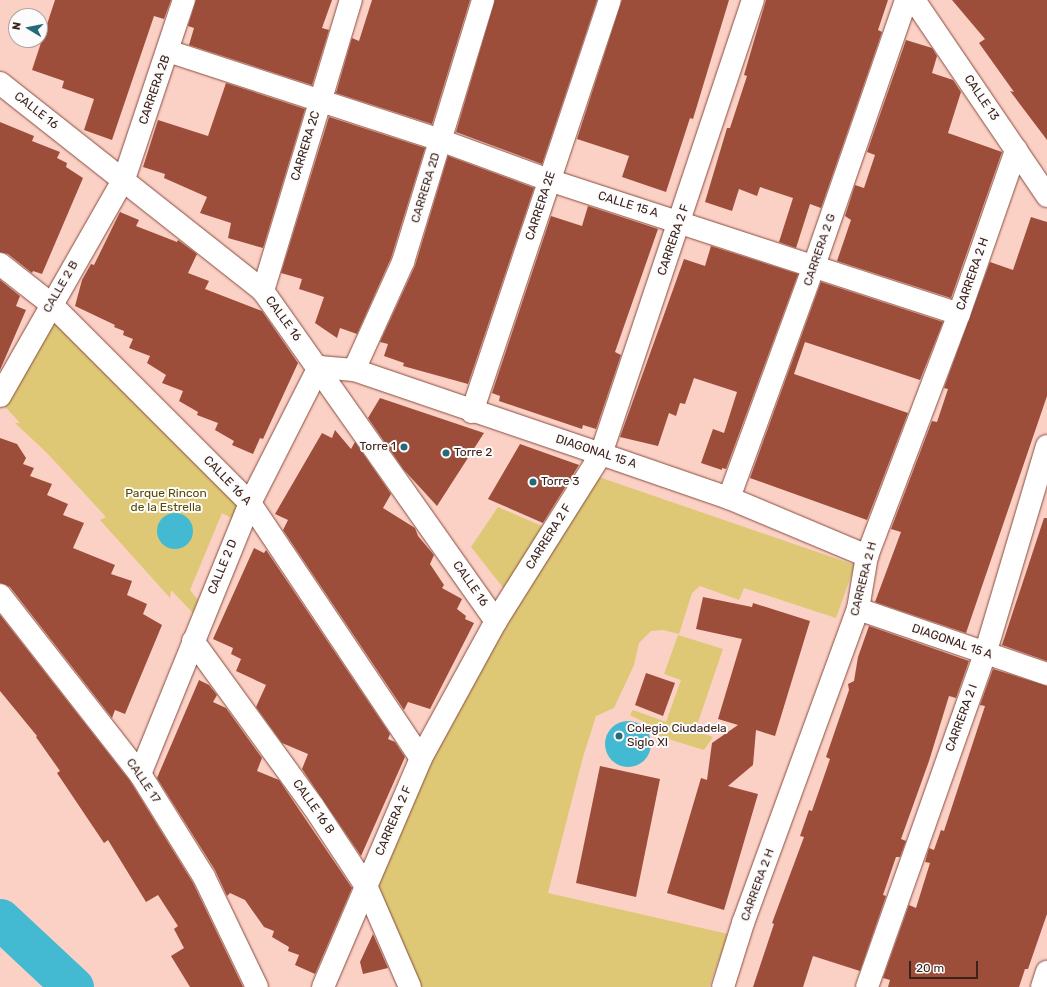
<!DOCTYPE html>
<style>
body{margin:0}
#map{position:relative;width:1047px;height:987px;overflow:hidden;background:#fbd0c5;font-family:Rubik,sans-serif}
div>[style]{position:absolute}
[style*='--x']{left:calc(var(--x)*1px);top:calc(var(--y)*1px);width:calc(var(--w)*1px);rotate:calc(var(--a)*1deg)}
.green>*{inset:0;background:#dec876}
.water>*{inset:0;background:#43b9d2}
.round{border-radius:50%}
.river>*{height:41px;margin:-20.5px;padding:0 20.5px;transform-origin:20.5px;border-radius:20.5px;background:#43b9d2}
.building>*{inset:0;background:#9d4e3b}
.roads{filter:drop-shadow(0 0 1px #884c3e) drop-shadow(0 0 1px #884c3e)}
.minor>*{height:22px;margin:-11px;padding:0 11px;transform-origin:11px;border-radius:11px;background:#fff}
.secondary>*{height:22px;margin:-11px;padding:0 11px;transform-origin:11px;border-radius:11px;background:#fff}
.dots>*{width:11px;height:11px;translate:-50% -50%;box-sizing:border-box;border:2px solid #fcfcfc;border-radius:50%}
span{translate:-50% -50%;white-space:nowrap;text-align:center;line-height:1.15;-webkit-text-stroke:4px #fcfcfc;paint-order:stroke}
.street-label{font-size:12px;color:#3d221c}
.poi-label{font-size:12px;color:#3d221c}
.right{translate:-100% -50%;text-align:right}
.left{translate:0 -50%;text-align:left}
.park-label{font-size:12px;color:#594901}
.north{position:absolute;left:8px;top:8px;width:40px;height:40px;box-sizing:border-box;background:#fcfcfc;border:1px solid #b0a5a2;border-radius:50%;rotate:280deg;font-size:11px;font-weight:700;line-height:16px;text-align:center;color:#3d221c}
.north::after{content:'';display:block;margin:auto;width:14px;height:18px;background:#246a79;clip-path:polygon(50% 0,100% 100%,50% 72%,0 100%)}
.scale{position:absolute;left:909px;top:961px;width:69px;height:18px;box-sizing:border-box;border:2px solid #3d221c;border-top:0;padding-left:5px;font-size:12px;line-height:14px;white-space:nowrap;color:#3d221c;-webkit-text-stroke:3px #fcfcfc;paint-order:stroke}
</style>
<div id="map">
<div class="green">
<div style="clip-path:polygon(53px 318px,243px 499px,233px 519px,222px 513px,190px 590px,198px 600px,193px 613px,171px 590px,170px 598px,100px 520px,106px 517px,47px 453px,15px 423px,20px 423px,2px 403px)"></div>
<div style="clip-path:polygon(593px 475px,855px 565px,836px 618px,744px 588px,739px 600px,700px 586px,692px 593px,679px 634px,663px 630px,651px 631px,639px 643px,634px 665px,614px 708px,596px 716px,583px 757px,548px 893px,728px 934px,709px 987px,421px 987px,375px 885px,429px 762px,503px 627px)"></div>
<div style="clip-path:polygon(498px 507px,544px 527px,505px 590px,471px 547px)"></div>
<div style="clip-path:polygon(678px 635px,723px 649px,695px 731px,713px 737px,704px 750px,652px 734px,650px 725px,630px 715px,633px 710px,666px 722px,681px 680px,664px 674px)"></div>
</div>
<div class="water">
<div class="round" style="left:157px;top:513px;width:36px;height:36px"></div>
<div class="round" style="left:605px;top:721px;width:46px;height:46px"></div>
</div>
<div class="river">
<div style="--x:0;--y:919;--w:100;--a:43"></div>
</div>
<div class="building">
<div style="clip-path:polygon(55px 0,171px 0,164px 19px,154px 16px,112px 140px,84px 130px,94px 99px,62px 88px,64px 81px,32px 70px)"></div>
<div style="clip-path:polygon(196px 0,332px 0,322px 28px,329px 30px,312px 85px,189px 45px,194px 28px,188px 26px)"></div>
<div style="clip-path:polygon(372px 0,470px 0,432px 124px,336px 93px,352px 38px,359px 41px)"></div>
<div style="clip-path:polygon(495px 0,597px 0,542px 164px,456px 132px)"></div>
<div style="clip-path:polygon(622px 0,729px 0,693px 119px,690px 118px,666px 192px,622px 177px,629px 156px,577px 139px)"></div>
<div style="clip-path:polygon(766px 0,888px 0,878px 30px,882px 32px,821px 208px,810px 204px,796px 248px,779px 242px,793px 198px,760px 187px,757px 196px,739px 189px,732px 211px,705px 202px,727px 128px,730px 128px,747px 76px,744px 75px)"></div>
<div style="clip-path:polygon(952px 0,1047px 0,1047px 140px,1010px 91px,1014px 92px,979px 43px,985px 39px)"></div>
<div style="clip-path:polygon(906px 40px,932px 48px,937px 56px,932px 73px,953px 80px,961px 92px,948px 133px,1002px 152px,951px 298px,837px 261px,851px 220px,845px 216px,855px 185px,864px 188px,875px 155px,867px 152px)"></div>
<div style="clip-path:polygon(226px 83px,305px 109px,263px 248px,228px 238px,231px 223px,200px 213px,207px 197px,164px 178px,165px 174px,143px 167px,158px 120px,208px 136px)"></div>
<div style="clip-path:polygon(329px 117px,425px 148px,391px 258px,357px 334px,340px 328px,337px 338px,315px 323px,324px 297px,299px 289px,302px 279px,281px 273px)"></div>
<div style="clip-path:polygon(0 122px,34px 136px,32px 141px,60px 152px,57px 158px,67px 163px,66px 167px,83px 178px,42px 274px,33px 271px,32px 273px,8px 254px,0 252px)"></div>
<div style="clip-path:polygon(448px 156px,534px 188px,468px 384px,403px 366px,404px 363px,384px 356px,388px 344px,380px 342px,415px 266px)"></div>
<div style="clip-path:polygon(588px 206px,658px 229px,615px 352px,621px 355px,596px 429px,583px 425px,582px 429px,499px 401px,500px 396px,492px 393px,551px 216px,582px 226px)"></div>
<div style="clip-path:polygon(120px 212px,139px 220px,136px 226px,177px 242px,178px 240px,197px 254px,188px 273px,209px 281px,205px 289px,262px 311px,298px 363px,263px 439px,260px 438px,253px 454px,232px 445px,234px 441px,215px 430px,218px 423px,197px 415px,198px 412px,179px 401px,183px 391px,162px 383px,166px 375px,147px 363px,150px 356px,129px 348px,133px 339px,123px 335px,124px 331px,114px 327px,115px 325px,75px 306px,82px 280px,91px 264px,94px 265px)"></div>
<div style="clip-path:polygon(1031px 217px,1047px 222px,1047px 396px,966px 633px,875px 602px,901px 532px,891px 529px,932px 421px,937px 422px,948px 389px,944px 388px,990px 262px,1013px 270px)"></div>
<div style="clip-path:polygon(711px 246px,798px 274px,726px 469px,722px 468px,722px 470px,701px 463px,713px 429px,724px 433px,737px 392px,694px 378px,685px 404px,680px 403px,676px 416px,669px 413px,658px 446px,620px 437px,684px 259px,705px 266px)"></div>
<div style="clip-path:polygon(0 280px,20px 296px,16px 306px,26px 310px,0 370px)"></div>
<div style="clip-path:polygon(821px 282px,943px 322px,920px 380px,805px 342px,794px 374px,908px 413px,867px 520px,750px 478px)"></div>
<div style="clip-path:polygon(380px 398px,484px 433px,437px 506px,404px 470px,368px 418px)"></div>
<div style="clip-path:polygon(335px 430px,351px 449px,355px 442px,391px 494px,383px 508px,415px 528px,418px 536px,434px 555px,430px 564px,444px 585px,442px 588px,462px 599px,457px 609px,466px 616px,465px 619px,474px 623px,430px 709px,408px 702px,404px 710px,283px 530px,288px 520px,275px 514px,322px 433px,332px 438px)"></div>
<div style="clip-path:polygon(0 438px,17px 444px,26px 458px,23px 464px,34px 468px,30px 476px,52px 484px,47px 495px,68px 504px,63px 515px,84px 523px,73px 548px,115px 565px,111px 574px,132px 581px,127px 595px,147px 604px,143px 614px,162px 625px,125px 714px,115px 710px,112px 718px,10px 587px,0 583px)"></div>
<div style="clip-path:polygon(520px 444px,579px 465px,543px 523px,488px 499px)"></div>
<div style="clip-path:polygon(1044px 518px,1047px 518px,1047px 661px,1002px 645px)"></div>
<div style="clip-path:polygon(254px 548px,264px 553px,266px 550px,390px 734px,388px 739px,395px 742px,405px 757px,361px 856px,302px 769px,308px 754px,282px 743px,256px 707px,266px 685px,236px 671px,241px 659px,231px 654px,233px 648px,213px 639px)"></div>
<div style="clip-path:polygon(703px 597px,752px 607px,753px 603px,810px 621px,775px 736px,756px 730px,753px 765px,728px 786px,758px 794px,724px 910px,667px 893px,701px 778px,707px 780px,712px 743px,738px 725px,718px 719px,742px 639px,696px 629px)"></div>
<div style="clip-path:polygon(0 615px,130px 781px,193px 883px,243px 987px,190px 987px,171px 956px,184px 948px,174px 929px,178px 926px,158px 895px,146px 902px,108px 840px,104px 843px,57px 773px,60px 771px,36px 737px,37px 736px,0 691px)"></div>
<div style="clip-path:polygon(869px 626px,969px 661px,956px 698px,949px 696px,929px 761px,901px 839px,906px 841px,900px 857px,896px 857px,883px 895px,886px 896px,860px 971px,813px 956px,803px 987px,753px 987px,774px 924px,772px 923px,804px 837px,800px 836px,809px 810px,812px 811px,830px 759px,826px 757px,849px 690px,848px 684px,854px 681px,858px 657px)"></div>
<div style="clip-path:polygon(993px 669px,1047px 686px,1047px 914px,1028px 969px,1025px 969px,1019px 987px,888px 987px,890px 980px,883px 978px,909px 905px,916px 908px,930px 863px,925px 862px,929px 848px,934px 850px,941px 830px,944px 831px,985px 706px,980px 705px)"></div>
<div style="clip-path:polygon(646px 673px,675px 683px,663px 716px,635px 705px)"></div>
<div style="clip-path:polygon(199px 680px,209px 685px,217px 695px,213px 702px,226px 708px,262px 758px,257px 771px,279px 780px,352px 888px,315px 974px,295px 965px,299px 955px,288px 951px,289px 947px,272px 937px,274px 931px,264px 927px,245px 900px,230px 893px,227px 896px,215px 870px,157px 778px)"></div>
<div style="clip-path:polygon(600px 766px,660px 779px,636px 897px,576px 883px)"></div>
<div style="clip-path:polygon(373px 934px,388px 968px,363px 974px,360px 962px)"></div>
</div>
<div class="roads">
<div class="minor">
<div style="--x:914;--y:0;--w:237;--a:55.8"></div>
<div style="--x:168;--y:51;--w:286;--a:18.1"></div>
<div style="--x:440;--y:140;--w:116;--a:20.2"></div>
<div style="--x:549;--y:180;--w:431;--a:18.1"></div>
<div style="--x:0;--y:83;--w:335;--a:38.3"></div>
<div style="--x:263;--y:291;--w:404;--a:54.8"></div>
<div style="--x:0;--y:264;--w:65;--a:38.1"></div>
<div style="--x:51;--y:304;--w:281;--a:45"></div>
<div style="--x:250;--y:503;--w:307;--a:56.2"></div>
<div style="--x:263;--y:291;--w:304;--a:-73.2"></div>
<div style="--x:354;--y:370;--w:119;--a:-65.6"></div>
<div style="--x:403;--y:262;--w:274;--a:-73"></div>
<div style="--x:0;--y:396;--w:250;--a:-60.3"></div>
<div style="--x:124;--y:179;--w:189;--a:-71.5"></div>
<div style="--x:472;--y:412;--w:434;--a:-71.5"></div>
<div style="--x:729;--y:498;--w:247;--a:-69.9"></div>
<div style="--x:814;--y:266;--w:281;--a:-70.9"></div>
<div style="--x:858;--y:609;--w:200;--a:19"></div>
<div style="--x:193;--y:641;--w:204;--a:54"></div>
<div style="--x:313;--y:806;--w:98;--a:56.6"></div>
<div style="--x:367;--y:888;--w:108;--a:66.5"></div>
<div style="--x:140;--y:774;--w:292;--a:-67.9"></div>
<div style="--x:250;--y:503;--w:153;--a:-63.1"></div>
<div style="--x:319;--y:367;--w:35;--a:5"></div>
<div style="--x:354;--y:370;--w:261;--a:18.8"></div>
<div style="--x:601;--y:454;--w:135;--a:19"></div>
<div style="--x:729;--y:498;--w:150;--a:22.8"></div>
<div style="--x:323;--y:987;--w:249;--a:-66.8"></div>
<div style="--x:421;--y:758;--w:156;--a:-61.3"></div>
<div style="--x:496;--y:621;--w:197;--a:-57.8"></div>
<div style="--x:601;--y:454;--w:479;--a:-71.5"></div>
<div style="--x:723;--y:987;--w:67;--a:-72.6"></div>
<div style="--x:743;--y:923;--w:334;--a:-69.9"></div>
<div style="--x:858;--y:609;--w:54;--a:-80.4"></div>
<div style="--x:867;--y:556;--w:259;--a:-69.2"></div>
<div style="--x:959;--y:314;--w:174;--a:-70.8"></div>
<div style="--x:867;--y:987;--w:353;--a:-70.5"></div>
<div style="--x:985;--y:654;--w:217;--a:-73.4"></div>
<div style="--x:1042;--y:987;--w:16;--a:-72"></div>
</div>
<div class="secondary">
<div style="--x:0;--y:595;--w:227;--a:52"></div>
<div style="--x:140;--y:774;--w:121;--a:58.1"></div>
<div style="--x:204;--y:877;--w:122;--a:64.3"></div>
</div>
</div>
<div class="dots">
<div style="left:404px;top:447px;background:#246a79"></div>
<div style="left:446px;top:453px;background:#246a79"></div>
<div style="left:533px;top:482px;background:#246a79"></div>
<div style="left:619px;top:736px;background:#246a79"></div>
</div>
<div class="street-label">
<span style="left:155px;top:90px;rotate:-71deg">CARRERA 2B</span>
<span style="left:981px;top:98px;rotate:56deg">CALLE 13</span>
<span style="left:36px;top:111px;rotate:38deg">CALLE 16</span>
<span style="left:306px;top:146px;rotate:-73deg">CARRERA 2C</span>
<span style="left:426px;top:188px;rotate:-73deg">CARRERA 2D</span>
<span style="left:628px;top:205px;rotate:17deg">CALLE 15 A</span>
<span style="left:541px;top:206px;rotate:-72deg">CARRERA 2E</span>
<span style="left:674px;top:240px;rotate:-71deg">CARRERA 2 F</span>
<span style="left:820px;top:250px;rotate:-71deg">CARRERA 2 G</span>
<span style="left:973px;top:274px;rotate:-71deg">CARRERA 2 H</span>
<span style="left:61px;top:287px;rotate:-60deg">CALLE 2 B</span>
<span style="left:283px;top:319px;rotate:54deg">CALLE 16</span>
<span style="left:596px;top:452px;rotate:18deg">DIAGONAL 15 A</span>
<span style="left:227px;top:481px;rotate:46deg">CALLE 16 A</span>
<span style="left:549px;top:537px;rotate:-58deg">CARRERA 2 F</span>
<span style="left:223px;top:567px;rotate:-68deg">CALLE 2 D</span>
<span style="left:864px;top:579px;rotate:-76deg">CARRERA 2 H</span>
<span style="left:470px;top:584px;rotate:55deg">CALLE 16</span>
<span style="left:952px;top:642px;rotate:19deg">DIAGONAL 15 A</span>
<span style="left:962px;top:718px;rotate:-70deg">CARRERA 2 I</span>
<span style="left:143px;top:781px;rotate:56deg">CALLE 17</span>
<span style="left:313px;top:807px;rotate:55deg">CALLE 16 B</span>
<span style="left:394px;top:821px;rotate:-67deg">CARRERA 2 F</span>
<span style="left:758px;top:885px;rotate:-70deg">CARRERA 2 H</span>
</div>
<div class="poi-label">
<span class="right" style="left:396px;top:447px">Torre 1</span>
<span class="left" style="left:454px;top:453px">Torre 2</span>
<span class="left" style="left:541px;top:482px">Torre 3</span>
<span class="left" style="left:627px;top:736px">Colegio Ciudadela<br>Siglo XI</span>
</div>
<div class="park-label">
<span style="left:166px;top:501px">Parque Rincon<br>de la Estrella</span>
</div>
<div class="north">N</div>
<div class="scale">20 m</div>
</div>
